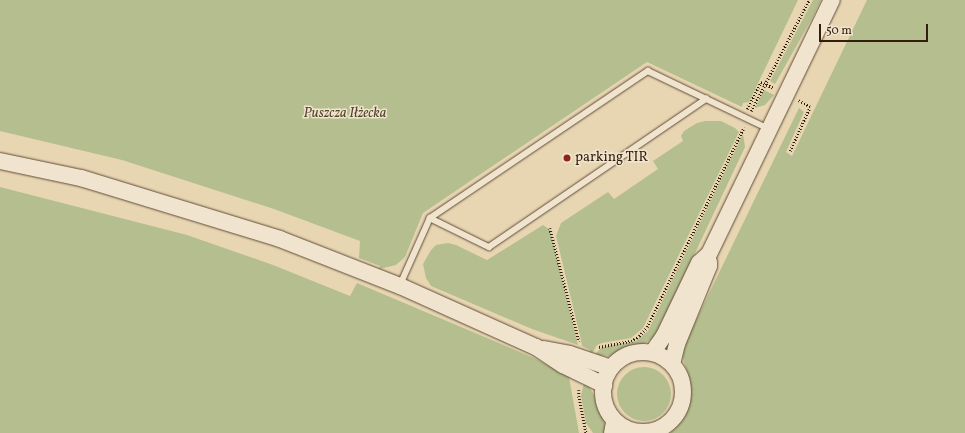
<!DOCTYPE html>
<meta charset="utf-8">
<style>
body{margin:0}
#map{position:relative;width:965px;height:433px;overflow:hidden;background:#e8d6b3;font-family:Vollkorn,serif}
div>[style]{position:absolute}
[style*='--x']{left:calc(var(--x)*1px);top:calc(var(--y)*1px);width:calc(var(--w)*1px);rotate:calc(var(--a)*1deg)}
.green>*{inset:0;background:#b4be8e}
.round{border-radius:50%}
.path>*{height:2.5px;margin-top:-1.25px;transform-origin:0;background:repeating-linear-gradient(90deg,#331e0c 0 1px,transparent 0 3px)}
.roads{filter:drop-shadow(0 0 1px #604c36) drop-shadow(0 0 1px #604c36)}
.service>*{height:5.5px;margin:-2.75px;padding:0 2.75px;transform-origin:2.75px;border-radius:2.75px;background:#f0e4ce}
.tertiary>*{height:14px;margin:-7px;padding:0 7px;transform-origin:7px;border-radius:7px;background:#f0e4ce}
.secondary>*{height:16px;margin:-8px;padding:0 8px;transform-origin:8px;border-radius:8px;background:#f0e4ce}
.secondary>.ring{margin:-8px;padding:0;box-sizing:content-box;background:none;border:16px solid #f0e4ce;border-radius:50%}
.dots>*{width:11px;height:11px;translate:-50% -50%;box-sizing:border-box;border:2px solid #f0e4ce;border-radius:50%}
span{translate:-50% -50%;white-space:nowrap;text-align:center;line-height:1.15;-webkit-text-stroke:3px #f0e4ce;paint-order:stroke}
.park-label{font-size:14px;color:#53462c;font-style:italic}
.poi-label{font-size:14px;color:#331e0c}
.left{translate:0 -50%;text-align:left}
.scale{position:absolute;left:819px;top:24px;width:109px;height:18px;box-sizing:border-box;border:2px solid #331e0c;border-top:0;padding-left:5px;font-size:12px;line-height:14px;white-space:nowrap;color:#331e0c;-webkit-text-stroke:3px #f0e4ce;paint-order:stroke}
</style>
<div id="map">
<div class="green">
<div style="clip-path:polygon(0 0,798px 0,749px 102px,743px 103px,742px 107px,647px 62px,423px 213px,405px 257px,396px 265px,379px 269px,380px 266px,359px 258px,360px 241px,274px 209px,122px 160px,0 131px)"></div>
<div style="clip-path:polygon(813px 0,821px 0,811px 20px,775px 84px,770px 81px)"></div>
<div style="clip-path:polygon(867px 0,965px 0,965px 433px,670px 433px,682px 421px,690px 403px,690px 380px,682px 356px,683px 347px,799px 108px,804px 112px,786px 152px,792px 156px)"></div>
<div style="clip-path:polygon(764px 90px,774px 95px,765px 105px,755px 108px)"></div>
<div style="clip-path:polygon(705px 121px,721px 121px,735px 128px,739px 132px,643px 328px,631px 338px,602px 343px,597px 345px,591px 355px,589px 355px,590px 350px,582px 346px,581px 340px,556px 236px,561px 223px,608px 192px,614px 199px,658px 169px,653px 161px,683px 141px,681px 136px,684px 131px,697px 123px)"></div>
<div style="clip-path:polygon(743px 134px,745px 147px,656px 336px,642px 345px,626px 349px,610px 356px,595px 355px,601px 348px,604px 347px,636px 341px,648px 331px)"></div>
<div style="clip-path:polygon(0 187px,187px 235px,273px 265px,350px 296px,357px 283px,534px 358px,569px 377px,579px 433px,0 433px)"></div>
<div style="clip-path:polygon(543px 225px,550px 230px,578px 345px,532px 329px,431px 286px,426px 278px,423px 264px,431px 250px,436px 245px,448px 243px,456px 245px,487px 260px)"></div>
<div class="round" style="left:617px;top:367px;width:54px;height:54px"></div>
<div style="clip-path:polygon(584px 383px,590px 388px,594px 395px,604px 421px,606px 433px,593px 433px,586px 423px,581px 396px)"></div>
</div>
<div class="path">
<div style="--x:747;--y:109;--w:30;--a:-63"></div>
<div style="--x:761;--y:82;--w:14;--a:25"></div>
<div style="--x:751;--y:111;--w:125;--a:-62.4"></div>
<div style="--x:790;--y:151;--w:48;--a:-65.6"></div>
<div style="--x:810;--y:107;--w:13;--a:-151"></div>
<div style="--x:550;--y:228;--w:117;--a:75.6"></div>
<div style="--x:599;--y:347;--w:33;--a:-11"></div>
<div style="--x:631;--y:341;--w:9;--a:-32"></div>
<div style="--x:639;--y:336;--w:12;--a:-48"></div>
<div style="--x:647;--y:327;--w:222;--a:-64.1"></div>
<div style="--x:579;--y:390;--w:6;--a:90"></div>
<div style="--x:579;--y:396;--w:38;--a:79"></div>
</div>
<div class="roads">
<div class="service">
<div style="--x:430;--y:218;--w:66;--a:26.2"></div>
<div style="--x:489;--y:247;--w:263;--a:-34.3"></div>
<div style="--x:400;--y:285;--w:73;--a:-65.9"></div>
<div style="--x:430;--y:218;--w:263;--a:-34"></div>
<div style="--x:648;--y:71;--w:132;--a:25.6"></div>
</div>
<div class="tertiary">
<div style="--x:611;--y:433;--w:15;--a:-79"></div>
<div style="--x:637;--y:433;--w:2;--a:-63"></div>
</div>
<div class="secondary">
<div style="--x:0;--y:161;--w:83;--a:11.9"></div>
<div style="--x:81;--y:178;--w:208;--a:17"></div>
<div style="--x:280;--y:239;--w:129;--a:21.4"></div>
<div style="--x:400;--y:286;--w:149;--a:24.2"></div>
<div style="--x:536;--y:347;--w:32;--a:34"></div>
<div style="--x:563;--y:365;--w:46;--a:26"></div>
<div style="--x:544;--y:349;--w:26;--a:11"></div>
<div style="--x:570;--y:354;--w:43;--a:18.9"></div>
<div class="ring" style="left:603px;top:352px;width:64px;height:64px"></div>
<div style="--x:652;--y:353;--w:21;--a:-55"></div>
<div style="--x:664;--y:336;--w:81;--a:-64.4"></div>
<div style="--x:699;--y:263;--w:13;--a:-42"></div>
<div style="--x:709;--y:254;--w:282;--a:-64.2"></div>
<div style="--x:672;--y:364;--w:21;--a:-76"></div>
<div style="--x:677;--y:344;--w:84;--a:-67.7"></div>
<div style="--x:709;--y:266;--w:4;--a:-90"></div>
</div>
</div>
<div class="dots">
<div style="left:567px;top:158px;background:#8f2418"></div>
</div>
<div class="park-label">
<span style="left:345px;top:114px">Puszcza Iłżecka</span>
</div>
<div class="poi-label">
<span class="left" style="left:575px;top:158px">parking TIR</span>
</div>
<div class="scale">50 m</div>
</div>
